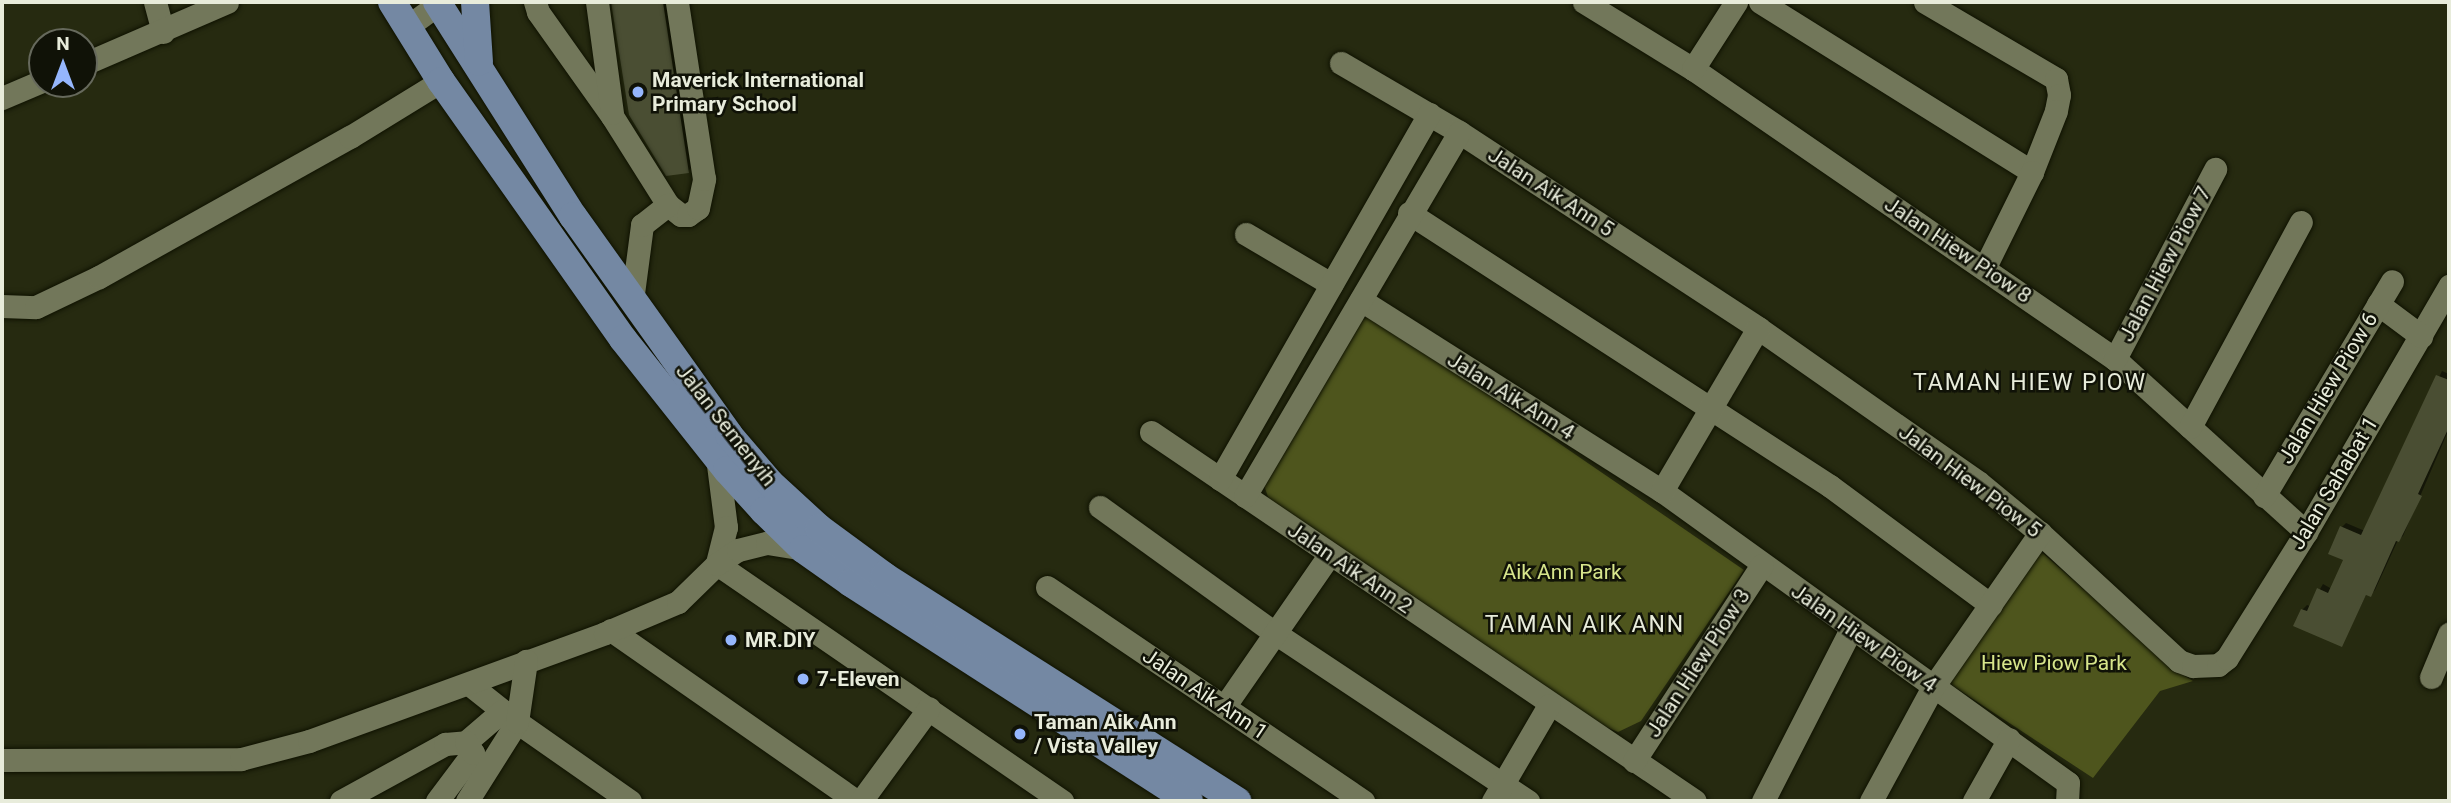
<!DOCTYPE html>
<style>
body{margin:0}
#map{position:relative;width:2451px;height:803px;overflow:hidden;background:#262a10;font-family:Roboto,sans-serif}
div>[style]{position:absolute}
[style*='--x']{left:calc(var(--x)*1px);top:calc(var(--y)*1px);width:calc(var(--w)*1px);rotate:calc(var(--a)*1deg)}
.green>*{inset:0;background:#4e551d}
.shadow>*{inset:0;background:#0007}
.building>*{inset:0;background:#4a4e33}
.roads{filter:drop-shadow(0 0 2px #0f1200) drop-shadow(0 0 2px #0f1200)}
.minor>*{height:23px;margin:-11.5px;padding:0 11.5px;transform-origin:11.5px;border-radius:11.5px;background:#72775a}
.major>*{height:28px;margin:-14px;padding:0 14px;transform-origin:14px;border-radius:14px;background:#7488a3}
.dots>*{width:19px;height:19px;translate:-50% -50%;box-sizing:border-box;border:4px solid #101207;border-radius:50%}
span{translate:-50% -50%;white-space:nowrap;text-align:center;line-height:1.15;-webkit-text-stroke:5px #101207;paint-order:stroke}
.poi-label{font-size:21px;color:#e8ecdb;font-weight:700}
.left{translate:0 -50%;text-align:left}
.street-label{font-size:21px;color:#e8ecdb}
.park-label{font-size:21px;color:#d7e58b}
.neighbourhood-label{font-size:23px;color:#e8ecdb;letter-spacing:2px}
.frame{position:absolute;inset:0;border:4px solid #e8ecdb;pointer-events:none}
.north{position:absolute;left:28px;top:28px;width:70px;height:70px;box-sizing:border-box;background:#101207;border:2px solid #66695c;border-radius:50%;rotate:0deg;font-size:19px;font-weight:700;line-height:28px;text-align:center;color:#e8ecdb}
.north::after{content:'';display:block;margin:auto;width:24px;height:32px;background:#95b6fd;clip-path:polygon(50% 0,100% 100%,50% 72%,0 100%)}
</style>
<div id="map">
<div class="green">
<div style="clip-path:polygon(1363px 309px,1744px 570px,1641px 721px,1618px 732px,1594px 722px,1275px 506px,1268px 497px,1262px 479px)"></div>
<div style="clip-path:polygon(2038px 549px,2178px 672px,2193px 681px,2160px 691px,2093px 778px,1947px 682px)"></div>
</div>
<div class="shadow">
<div style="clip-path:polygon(612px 2px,670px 2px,695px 164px,688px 171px,631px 114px)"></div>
<div style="clip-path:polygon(2442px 371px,2449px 374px,2449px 429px,2403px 536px,2398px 540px,2375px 590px,2370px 595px,2367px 593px,2342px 645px,2302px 610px,2307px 605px,2310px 606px,2323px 584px,2332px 589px,2345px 559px,2342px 527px,2346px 523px,2365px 531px)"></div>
</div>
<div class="building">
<div style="clip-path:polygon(611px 2px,663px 2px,689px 173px,666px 176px,629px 115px)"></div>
<div style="clip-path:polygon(2436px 375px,2449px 380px,2449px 427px,2418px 494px,2422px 496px,2399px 542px,2396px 541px,2371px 597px,2366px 595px,2342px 647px,2293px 626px,2301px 609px,2307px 611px,2317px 588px,2328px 593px,2343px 560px,2328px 554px,2340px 526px,2361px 535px)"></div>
</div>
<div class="roads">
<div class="minor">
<div style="--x:155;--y:2;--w:31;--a:75"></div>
<div style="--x:535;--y:2;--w:10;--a:73"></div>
<div style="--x:538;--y:12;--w:128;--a:54.6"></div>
<div style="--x:612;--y:116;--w:105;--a:57.8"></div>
<div style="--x:668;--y:205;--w:16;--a:38"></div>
<div style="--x:681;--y:215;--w:7;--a:0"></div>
<div style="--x:688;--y:215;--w:12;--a:-35"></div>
<div style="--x:698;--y:208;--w:30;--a:-78"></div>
<div style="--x:704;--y:179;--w:179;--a:-98.7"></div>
<div style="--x:597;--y:2;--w:112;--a:82.3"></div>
<div style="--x:1584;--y:2;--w:128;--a:31.6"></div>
<div style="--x:1693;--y:69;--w:512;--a:34.5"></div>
<div style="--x:2115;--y:359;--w:258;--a:42.2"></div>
<div style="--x:1760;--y:2;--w:321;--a:32"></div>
<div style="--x:1925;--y:2;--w:152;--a:30.4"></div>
<div style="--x:2056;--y:79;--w:16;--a:79"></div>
<div style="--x:2059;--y:95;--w:16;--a:101"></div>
<div style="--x:2056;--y:111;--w:66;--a:111.5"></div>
<div style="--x:2032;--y:172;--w:106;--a:116.3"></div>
<div style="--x:407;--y:27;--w:42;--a:-36.3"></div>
<div style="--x:1341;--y:63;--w:137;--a:30.3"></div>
<div style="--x:1459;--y:132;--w:358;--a:33.2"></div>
<div style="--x:1758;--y:328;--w:269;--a:35"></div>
<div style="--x:1978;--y:482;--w:80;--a:39.4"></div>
<div style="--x:2040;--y:533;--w:189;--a:42.6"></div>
<div style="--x:2179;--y:661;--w:15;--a:20"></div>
<div style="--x:2193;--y:666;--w:25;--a:-2"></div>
<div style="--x:2218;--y:665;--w:11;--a:-38"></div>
<div style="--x:2227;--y:658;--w:149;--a:-57.9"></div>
<div style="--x:2306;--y:532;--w:285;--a:-59.8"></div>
<div style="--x:84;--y:64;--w:156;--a:-23.4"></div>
<div style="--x:1693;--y:69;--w:80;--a:-57.3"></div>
<div style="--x:2;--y:98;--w:43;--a:-23"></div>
<div style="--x:1409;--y:213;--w:502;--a:32.96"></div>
<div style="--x:1830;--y:486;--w:200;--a:36.5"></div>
<div style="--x:1246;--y:234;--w:99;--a:30.5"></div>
<div style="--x:1361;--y:300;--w:356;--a:32.4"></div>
<div style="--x:1662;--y:491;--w:500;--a:35.72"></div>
<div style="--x:2068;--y:783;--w:18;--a:93"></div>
<div style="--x:632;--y:301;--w:77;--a:-82.5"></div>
<div style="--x:642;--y:225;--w:33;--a:-38"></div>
<div style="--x:2378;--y:304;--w:54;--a:36.7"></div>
<div style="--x:2;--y:306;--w:34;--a:2"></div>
<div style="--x:36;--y:307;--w:70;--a:-25.5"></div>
<div style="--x:99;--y:277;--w:287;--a:-29.2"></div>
<div style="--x:350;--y:137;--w:107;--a:-31.6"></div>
<div style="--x:2115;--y:359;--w:215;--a:-62.2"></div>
<div style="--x:2190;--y:427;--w:233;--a:-61.6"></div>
<div style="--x:1151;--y:432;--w:657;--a:34.15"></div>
<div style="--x:717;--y:457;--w:71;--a:82.7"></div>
<div style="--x:726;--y:527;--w:38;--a:104"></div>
<div style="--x:1220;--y:479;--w:421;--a:-60.2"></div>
<div style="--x:1662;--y:491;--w:189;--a:-59.5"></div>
<div style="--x:1245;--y:496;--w:422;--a:-59.5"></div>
<div style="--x:2264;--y:496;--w:250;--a:-59.2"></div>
<div style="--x:1100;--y:507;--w:216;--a:35.8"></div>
<div style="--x:1275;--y:633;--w:304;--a:33.6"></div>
<div style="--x:717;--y:564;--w:419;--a:34.5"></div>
<div style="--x:1047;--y:587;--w:382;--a:34.1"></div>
<div style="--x:611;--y:630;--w:299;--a:34.9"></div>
<div style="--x:2431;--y:677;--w:47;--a:-67.3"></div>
<div style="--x:469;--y:684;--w:61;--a:38.4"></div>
<div style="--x:517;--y:722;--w:138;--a:35"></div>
<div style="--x:1224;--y:707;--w:186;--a:-55.3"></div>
<div style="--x:2;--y:760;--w:239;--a:-0.2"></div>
<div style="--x:241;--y:759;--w:70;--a:-14.8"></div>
<div style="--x:309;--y:741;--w:315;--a:-20"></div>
<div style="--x:605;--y:633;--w:79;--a:-23"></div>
<div style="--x:678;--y:602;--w:54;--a:-44.3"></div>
<div style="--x:717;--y:564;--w:25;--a:-34"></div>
<div style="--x:738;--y:550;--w:30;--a:-14"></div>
<div style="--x:767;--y:543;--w:36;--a:9"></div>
<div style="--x:1634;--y:761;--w:234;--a:-56.9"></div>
<div style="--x:341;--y:801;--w:119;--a:-28.7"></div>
<div style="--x:445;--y:744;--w:21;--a:-5"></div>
<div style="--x:466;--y:742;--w:48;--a:-40.7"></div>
<div style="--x:437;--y:801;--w:60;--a:-53.1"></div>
<div style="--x:473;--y:753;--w:13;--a:-122"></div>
<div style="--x:467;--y:801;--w:93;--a:-57.7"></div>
<div style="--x:517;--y:722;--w:62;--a:-81.6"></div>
<div style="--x:861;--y:801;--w:115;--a:-53.8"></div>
<div style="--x:1493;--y:801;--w:111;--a:-59.7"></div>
<div style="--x:1763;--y:801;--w:193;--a:-62.9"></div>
<div style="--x:1871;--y:801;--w:130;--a:-61.5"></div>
<div style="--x:1933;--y:687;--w:188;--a:-55.2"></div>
<div style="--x:1974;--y:801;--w:71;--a:-60.6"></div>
</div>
<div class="major">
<div style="--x:392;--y:2;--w:93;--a:58.2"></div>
<div style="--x:441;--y:81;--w:316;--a:54.8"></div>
<div style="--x:623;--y:339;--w:167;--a:51.6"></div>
<div style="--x:727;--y:470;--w:55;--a:47.9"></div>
<div style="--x:764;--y:511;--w:54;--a:44.3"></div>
<div style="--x:803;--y:549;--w:59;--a:35.3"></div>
<div style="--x:851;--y:583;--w:402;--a:32.8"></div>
<div style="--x:437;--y:2;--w:254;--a:57.6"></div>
<div style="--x:573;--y:216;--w:269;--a:54.5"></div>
<div style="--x:729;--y:435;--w:63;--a:49.5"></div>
<div style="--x:770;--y:483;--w:67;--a:42.6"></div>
<div style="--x:819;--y:528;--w:81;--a:36.4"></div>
<div style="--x:884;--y:576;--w:419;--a:32.5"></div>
<div style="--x:475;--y:2;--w:60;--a:86.2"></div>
</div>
</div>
<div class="dots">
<div style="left:638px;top:92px;background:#95b6fd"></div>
<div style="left:731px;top:640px;background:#95b6fd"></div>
<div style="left:803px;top:679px;background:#95b6fd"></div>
<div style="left:1020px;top:734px;background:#95b6fd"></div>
</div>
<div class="poi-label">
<span class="left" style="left:652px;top:92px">Maverick International<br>Primary School</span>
<span class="left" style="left:745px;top:640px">MR.DIY</span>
<span class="left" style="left:817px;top:679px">7-Eleven</span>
<span class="left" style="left:1034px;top:734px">Taman Aik Ann<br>/ Vista Valley</span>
</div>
<div class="street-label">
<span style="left:1551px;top:192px;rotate:33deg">Jalan Aik Ann 5</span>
<span style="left:1958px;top:250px;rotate:34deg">Jalan Hiew Piow 8</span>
<span style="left:2165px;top:264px;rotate:-62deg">Jalan Hiew Piow 7</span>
<span style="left:2328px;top:388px;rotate:-59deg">Jalan Hiew Piow 6</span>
<span style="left:1511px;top:396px;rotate:32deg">Jalan Aik Ann 4</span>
<span style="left:726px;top:425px;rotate:52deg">Jalan Semenyih</span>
<span style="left:1970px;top:481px;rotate:37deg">Jalan Hiew Piow 5</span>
<span style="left:2334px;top:483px;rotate:-59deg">Jalan Sahabat 1</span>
<span style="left:1350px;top:568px;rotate:34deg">Jalan Aik Ann 2</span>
<span style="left:1864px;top:638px;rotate:35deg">Jalan Hiew Piow 4</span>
<span style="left:1698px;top:663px;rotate:-57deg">Jalan Hiew Piow 3</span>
<span style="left:1205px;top:694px;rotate:34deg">Jalan Aik Ann 1</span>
</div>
<div class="park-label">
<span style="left:1562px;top:572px">Aik Ann Park</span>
<span style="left:2054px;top:663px">Hiew Piow Park</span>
</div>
<div class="neighbourhood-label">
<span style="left:2030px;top:383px">TAMAN HIEW PIOW</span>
<span style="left:1585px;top:625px">TAMAN AIK ANN</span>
</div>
<div class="frame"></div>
<div class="north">N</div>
</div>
